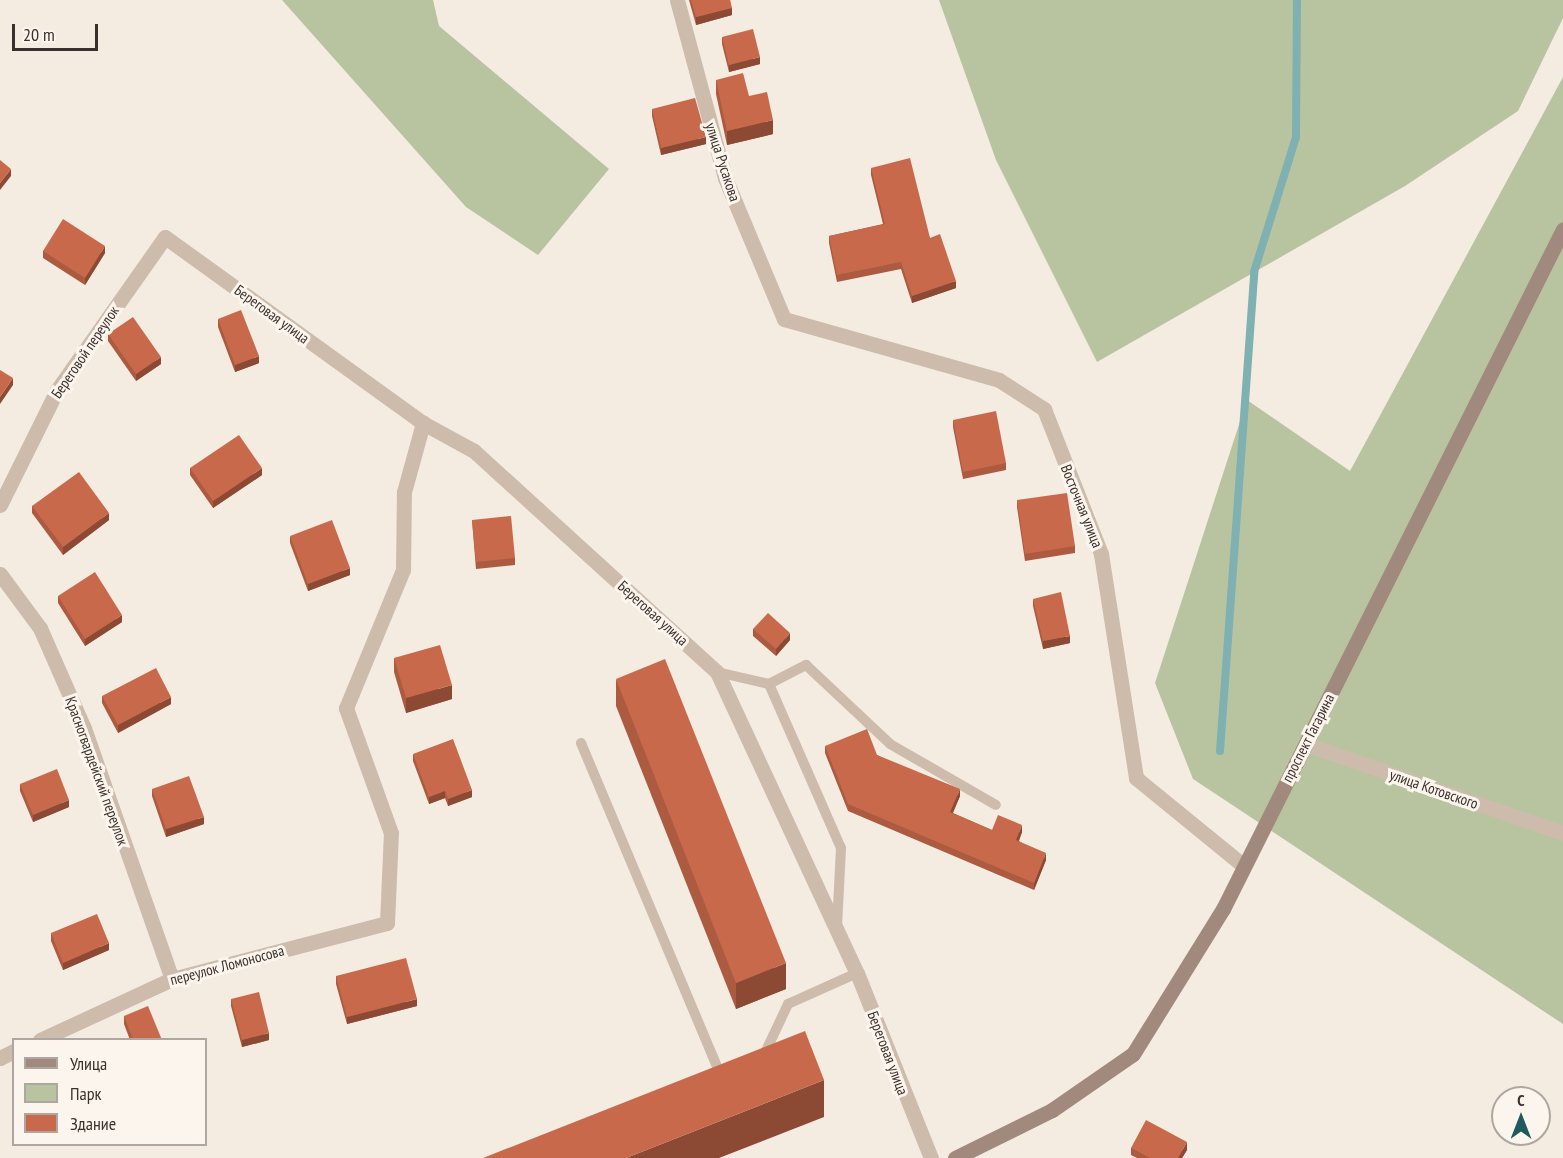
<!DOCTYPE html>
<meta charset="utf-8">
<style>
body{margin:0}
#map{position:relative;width:1563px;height:1158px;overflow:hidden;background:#f4ebe1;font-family:"PT Sans Narrow",sans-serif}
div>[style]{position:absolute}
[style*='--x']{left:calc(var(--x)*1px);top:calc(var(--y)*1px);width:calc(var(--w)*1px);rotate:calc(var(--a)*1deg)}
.green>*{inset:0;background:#b8c4a0}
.stream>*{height:8px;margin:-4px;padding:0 4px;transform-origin:4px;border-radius:4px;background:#7fb0b2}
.lane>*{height:10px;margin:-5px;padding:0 5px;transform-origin:5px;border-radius:5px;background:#cdbbac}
.street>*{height:15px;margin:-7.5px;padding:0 7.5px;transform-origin:7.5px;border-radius:7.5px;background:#cdbbac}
.secondary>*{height:15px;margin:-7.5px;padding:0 7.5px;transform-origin:7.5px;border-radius:7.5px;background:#a18a7d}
.wall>*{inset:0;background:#ac5a40}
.shaded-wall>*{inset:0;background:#8c4a34}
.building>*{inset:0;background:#c8694b}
span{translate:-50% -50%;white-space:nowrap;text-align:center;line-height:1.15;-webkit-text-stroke:6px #fbf5ee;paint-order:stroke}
.street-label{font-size:15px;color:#3b302b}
.legend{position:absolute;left:12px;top:1038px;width:195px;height:108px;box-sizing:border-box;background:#fbf5ee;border:2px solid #aea6a0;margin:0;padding:8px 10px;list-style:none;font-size:18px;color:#3b302b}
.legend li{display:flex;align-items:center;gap:12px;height:30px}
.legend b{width:30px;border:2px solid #aea6a0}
.north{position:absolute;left:1491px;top:1086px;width:60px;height:60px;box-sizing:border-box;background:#fbf5ee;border:2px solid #aea6a0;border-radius:50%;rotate:0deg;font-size:16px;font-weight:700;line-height:24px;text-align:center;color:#3b302b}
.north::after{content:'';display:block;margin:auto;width:21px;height:27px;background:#1f5a5e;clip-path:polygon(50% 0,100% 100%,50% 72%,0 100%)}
.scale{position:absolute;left:12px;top:24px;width:86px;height:27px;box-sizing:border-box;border:3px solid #3b302b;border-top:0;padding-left:8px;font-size:18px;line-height:21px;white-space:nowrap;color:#3b302b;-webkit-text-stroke:4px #fbf5ee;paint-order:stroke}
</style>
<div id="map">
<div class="green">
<div style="clip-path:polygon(282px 0,433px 0,439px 26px,609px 169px,538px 255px,466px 207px)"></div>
<div style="clip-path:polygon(939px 0,1563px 0,1563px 18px,1518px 111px,1405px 186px,1097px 362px,996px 160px)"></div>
<div style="clip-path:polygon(1563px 77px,1563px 1024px,1193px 779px,1155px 683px,1247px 400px,1350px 471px)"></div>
</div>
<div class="stream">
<div style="--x:1220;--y:751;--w:480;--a:-85.9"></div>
<div style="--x:1254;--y:272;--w:141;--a:-72.7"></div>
<div style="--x:1296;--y:137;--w:137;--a:-89.6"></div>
</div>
<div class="lane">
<div style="--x:717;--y:672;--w:53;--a:13"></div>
<div style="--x:769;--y:684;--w:179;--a:66.3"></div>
<div style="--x:841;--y:848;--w:78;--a:92.9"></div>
<div style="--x:769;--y:684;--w:42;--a:-27.2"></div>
<div style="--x:806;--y:665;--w:115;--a:43.2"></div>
<div style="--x:890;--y:744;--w:122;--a:29.9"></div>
<div style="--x:581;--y:743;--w:359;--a:67.2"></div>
<div style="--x:763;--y:1057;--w:59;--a:-64.7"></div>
<div style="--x:788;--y:1004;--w:76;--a:-24.2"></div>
</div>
<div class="street">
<div style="--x:677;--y:0;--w:184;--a:74.9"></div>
<div style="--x:725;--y:178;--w:153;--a:67.3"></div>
<div style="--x:784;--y:319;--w:223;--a:15.8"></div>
<div style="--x:999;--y:380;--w:54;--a:32.8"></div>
<div style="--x:1044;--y:409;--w:156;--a:68.5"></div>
<div style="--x:1101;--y:554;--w:227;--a:81.1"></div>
<div style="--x:1136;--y:778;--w:139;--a:39.2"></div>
<div style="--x:0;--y:505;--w:128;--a:-63.6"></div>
<div style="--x:57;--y:390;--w:187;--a:-54.8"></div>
<div style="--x:165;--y:237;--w:318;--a:35.8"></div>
<div style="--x:423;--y:423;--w:58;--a:28.8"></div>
<div style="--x:474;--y:451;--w:328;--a:42.3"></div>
<div style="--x:717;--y:672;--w:332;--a:65.1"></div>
<div style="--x:857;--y:973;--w:199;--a:68.2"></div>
<div style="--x:0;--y:574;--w:67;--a:53.5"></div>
<div style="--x:40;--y:628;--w:109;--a:66.3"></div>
<div style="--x:84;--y:728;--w:266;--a:70.7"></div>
<div style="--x:1305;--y:744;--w:273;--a:19"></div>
<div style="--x:40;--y:1040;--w:145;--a:-24.8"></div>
<div style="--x:172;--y:979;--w:222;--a:-14.6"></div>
<div style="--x:387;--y:923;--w:90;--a:-87.5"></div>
<div style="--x:391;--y:833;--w:133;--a:-109.8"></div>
<div style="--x:346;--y:708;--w:149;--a:-67.6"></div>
<div style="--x:403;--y:570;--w:78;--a:-89.3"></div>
<div style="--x:404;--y:492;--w:72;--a:-74.6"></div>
<div style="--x:0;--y:1058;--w:16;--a:-27"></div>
</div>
<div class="secondary">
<div style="--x:955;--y:1158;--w:108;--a:-26.3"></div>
<div style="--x:1052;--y:1110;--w:98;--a:-34.7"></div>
<div style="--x:1133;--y:1054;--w:171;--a:-58.2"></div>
<div style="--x:1223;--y:909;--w:760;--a:-63.43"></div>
</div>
<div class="wall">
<div style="clip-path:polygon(689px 0,730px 0,732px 15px,696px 25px)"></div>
<div style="clip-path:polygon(722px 37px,760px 64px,729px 72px,722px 44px)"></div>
<div style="clip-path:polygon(716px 80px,749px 96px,773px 134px,727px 145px,716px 94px)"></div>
<div style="clip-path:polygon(652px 109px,706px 144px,661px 155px,652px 116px)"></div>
<div style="clip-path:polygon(871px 168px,930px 238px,956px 288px,912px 303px,901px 269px,837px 282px,829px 243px,829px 236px,883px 224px,871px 175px)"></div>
<div style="clip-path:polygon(43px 251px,105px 253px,85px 285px,43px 258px)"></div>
<div style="clip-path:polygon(218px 319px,259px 363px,235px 372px,218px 327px)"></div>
<div style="clip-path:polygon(108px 334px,161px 364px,136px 381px,108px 341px)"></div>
<div style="clip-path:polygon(953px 420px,1006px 463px,1006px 470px,963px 479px,953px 427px)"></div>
<div style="clip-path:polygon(190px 468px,262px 475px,213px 508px,190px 475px)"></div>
<div style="clip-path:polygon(1017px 500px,1075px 546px,1075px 553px,1025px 561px,1017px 507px)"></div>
<div style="clip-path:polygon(32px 506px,109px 520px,63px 555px,32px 513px)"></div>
<div style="clip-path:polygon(472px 520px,515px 558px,515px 565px,476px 569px)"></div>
<div style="clip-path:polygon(290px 536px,350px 575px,308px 591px,290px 543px)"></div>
<div style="clip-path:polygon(58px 596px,122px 622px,85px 646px,58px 603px)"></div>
<div style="clip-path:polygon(1033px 599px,1070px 643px,1043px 649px,1033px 606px)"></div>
<div style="clip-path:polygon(753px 629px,790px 640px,776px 656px,753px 636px)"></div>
<div style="clip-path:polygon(394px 658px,452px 699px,406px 713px,394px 672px)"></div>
<div style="clip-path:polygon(616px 679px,786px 989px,736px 1009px,616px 706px)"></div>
<div style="clip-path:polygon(102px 696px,171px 704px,118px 733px,102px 703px)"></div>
<div style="clip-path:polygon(825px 746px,877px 755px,960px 796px,953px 813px,992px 830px,1022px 832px,1019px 841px,1046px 860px,1034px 890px,848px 811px,825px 753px)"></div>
<div style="clip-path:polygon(413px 754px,472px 797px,448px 806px,445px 798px,429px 804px,413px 761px)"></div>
<div style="clip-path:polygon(20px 784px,69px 807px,33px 822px,20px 791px)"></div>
<div style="clip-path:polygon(152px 789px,204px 824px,166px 837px,152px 796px)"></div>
<div style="clip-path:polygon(51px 933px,109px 950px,63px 970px,51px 941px)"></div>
<div style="clip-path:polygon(336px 976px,417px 1006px,347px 1024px,336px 984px)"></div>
<div style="clip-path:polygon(231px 999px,269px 1040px,242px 1047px,231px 1006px)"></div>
<div style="clip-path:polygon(124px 1016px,162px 1040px,130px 1040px,124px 1024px)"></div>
<div style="clip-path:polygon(1131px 1148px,1187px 1150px,1182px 1158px,1137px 1158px,1131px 1155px)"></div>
</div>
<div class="shaded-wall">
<div style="clip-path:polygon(732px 8px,732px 15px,696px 25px,696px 17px)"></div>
<div style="clip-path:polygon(760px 57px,760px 64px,729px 72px,729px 65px)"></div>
<div style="clip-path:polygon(773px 120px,773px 134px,727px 145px,727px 131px)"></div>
<div style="clip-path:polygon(706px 137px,706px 144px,661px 155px,661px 148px)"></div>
<div style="clip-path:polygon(11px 169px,11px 176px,0 190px,0 183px)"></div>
<div style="clip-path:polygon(105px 246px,105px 253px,85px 285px,85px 278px)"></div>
<div style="clip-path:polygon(956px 281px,956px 288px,912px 303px,912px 296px)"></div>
<div style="clip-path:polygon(259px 356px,259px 363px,235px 372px,235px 365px)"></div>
<div style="clip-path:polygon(161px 357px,161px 364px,136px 381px,136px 374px)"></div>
<div style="clip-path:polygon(13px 378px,13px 385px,0 404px,0 397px)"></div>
<div style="clip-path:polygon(262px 468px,262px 475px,213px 508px,213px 501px)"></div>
<div style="clip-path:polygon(109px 513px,109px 520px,63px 555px,63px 547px)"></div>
<div style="clip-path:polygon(350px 568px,350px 575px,308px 591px,308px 584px)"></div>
<div style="clip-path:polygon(122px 615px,122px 622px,85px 646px,85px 639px)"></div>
<div style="clip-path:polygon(790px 633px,790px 640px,776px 656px,776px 649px)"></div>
<div style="clip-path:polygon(1070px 636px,1070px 643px,1043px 649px,1043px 641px)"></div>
<div style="clip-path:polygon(452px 685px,452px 699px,406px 713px,406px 698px)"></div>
<div style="clip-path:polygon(171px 697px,171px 704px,118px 733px,118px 725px)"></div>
<div style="clip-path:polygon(960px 789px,960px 796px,950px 819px,950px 812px)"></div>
<div style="clip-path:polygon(472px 790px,472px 797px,448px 806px,448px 799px)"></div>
<div style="clip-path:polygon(445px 791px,445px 798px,429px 804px,429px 797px)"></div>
<div style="clip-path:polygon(69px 800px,69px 807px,33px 822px,33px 815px)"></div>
<div style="clip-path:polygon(204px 817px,204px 824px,166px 837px,166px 829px)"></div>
<div style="clip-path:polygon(1022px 825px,1022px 832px,1016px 847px,1016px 840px)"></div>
<div style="clip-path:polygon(1046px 853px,1046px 860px,1034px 890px,1034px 883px)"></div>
<div style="clip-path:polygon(109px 943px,109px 950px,63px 970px,63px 963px)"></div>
<div style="clip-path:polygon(786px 963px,786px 989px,736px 1009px,736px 983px)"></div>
<div style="clip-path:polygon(417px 999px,417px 1006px,347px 1024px,347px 1017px)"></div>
<div style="clip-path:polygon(269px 1033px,269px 1040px,242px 1047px,242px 1040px)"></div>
<div style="clip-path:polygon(824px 1080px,824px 1117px,719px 1158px,626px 1158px)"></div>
<div style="clip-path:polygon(1187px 1142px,1187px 1150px,1182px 1158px,1178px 1158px)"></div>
</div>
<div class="building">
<div style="clip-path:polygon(691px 0,730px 0,732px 8px,696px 17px)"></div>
<div style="clip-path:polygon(753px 29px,760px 57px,729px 65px,722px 37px)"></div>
<div style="clip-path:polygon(743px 73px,749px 96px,767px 92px,773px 120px,727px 131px,716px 80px)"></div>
<div style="clip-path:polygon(695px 98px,706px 137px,661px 148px,652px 109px)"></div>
<div style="clip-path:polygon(910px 158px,930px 238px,940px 234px,956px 281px,912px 296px,901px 262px,837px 275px,829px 236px,885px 224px,871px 168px)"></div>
<div style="clip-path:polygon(0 160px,11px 169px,0 183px)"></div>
<div style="clip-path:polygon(63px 219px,105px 246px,85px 278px,43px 251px)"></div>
<div style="clip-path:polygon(241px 310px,259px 356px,235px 365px,218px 319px)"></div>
<div style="clip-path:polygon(133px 317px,161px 357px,136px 374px,108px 334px)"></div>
<div style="clip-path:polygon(0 370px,13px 378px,0 397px)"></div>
<div style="clip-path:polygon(996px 411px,1006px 463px,963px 472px,953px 420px)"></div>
<div style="clip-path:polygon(239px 435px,262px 468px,213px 501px,190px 468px)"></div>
<div style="clip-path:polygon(79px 472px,109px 513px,63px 547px,32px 506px)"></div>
<div style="clip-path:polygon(1067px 493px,1075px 546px,1025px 554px,1017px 500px)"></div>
<div style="clip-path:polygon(511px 516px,515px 558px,476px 562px,472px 520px)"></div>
<div style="clip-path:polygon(332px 520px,350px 568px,308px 584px,290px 536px)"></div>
<div style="clip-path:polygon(95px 572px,122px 615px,85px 639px,58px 596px)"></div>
<div style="clip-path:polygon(1061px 592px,1070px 636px,1043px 641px,1033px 599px)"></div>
<div style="clip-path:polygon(768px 613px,790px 633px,776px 649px,753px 629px)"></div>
<div style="clip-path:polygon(440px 645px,452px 685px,406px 698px,394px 658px)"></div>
<div style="clip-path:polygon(665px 659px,786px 963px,736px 983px,616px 679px)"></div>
<div style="clip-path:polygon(156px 668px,171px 697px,118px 725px,102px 696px)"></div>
<div style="clip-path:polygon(867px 729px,877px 755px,960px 789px,950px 812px,992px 830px,998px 815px,1022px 825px,1016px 840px,1046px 853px,1034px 883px,848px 804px,825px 746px)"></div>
<div style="clip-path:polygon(453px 739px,472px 790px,448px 799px,445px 791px,429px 797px,413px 754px)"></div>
<div style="clip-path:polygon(57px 769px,69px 800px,33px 815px,20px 784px)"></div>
<div style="clip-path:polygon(189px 776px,204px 817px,166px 829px,152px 789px)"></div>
<div style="clip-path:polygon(97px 914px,109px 943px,63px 963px,51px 933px)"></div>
<div style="clip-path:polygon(406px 958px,417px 999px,347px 1017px,336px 976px)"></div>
<div style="clip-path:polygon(259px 992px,269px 1033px,242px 1040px,231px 999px)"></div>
<div style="clip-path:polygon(148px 1006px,162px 1040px,133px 1040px,124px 1016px)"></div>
<div style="clip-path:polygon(805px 1031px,824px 1080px,626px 1158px,483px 1158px)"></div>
<div style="clip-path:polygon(1146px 1120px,1187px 1142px,1178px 1158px,1150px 1158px,1131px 1148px)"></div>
</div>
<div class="street-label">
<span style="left:723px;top:162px;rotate:72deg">улица Русакова</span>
<span style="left:272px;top:314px;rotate:36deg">Береговая улица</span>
<span style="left:85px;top:352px;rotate:-56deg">Береговой переулок</span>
<span style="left:1082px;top:506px;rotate:68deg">Восточная улица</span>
<span style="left:653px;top:613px;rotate:42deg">Береговая улица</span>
<span style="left:1308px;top:738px;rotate:-63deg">проспект Гагарина</span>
<span style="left:97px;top:771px;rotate:70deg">Красногвардейский переулок</span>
<span style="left:1434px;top:789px;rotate:19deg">улица Котовского</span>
<span style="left:227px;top:965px;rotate:-15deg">переулок Ломоносова</span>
<span style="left:888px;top:1053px;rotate:69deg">Береговая улица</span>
</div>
<ul class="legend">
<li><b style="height:8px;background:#a18a7d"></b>Улица</li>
<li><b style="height:16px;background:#b8c4a0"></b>Парк</li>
<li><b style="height:16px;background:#c8694b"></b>Здание</li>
</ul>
<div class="north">С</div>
<div class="scale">20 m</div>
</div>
